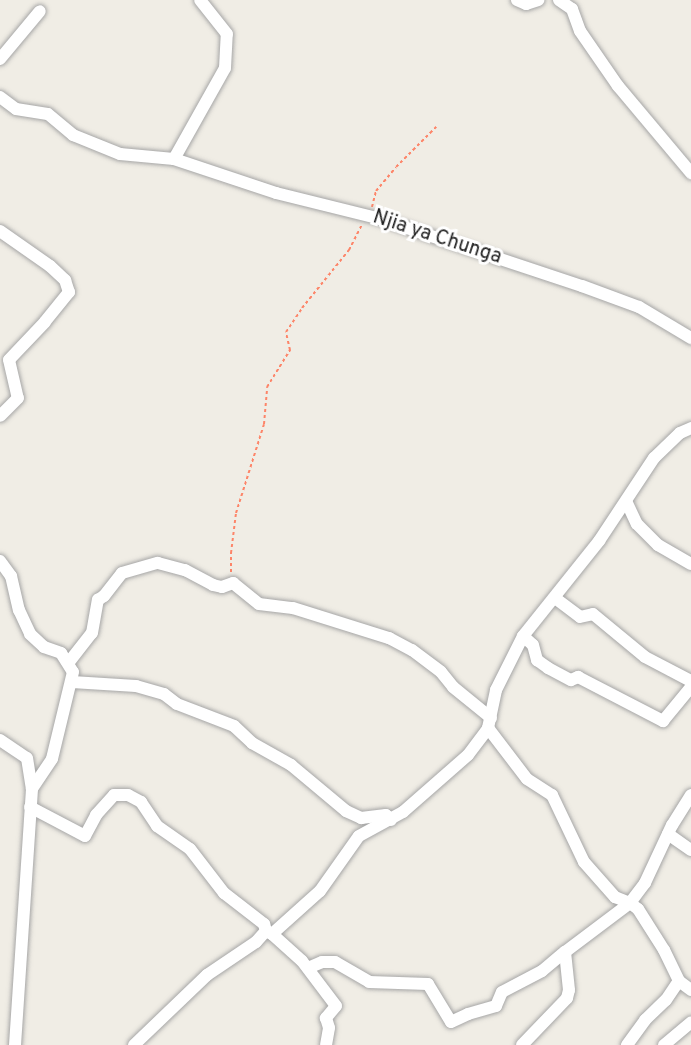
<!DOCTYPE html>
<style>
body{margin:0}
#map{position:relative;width:691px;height:1045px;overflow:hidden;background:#f0ede5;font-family:Overpass,sans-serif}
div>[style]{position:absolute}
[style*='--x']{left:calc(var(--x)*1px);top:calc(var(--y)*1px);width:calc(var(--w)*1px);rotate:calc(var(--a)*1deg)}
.path>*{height:2px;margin-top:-1px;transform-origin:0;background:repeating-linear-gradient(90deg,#fd8569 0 3px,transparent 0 6px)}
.roads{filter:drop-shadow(0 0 2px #a6a6a6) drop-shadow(0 0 2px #a6a6a6)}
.minor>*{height:12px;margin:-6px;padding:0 6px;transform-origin:6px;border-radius:6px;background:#fff}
span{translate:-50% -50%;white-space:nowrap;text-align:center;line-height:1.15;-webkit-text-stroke:6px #fff;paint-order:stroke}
.street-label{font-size:20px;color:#1f1f1f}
</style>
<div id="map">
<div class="path">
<div style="--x:372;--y:207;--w:16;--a:-76"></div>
<div style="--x:376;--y:191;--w:31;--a:-50"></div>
<div style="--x:396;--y:167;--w:57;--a:-45"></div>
<div style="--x:231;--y:572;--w:19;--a:-90"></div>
<div style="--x:231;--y:553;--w:40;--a:-82.9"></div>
<div style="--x:236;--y:513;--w:93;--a:-72.5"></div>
<div style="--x:264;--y:424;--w:37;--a:-85"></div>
<div style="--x:267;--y:387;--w:44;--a:-58.1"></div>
<div style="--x:290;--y:350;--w:18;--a:-103"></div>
<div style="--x:286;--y:332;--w:29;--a:-56"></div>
<div style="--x:302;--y:308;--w:75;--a:-51"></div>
<div style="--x:349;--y:250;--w:28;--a:-63"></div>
</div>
<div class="roads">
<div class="minor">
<div style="--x:517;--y:0;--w:10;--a:24"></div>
<div style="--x:526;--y:4;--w:13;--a:-18"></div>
<div style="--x:559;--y:0;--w:16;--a:35"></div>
<div style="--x:572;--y:9;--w:23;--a:70"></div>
<div style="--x:580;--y:31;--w:67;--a:55.4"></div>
<div style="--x:618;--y:86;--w:114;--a:50"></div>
<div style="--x:0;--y:59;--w:62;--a:-50.2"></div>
<div style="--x:0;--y:97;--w:20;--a:37"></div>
<div style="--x:16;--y:109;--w:32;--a:9"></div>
<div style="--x:48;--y:114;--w:33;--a:40"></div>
<div style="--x:73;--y:135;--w:51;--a:22"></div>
<div style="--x:120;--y:154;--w:54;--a:5.3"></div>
<div style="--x:174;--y:159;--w:104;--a:-60.7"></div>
<div style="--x:225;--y:68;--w:34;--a:-87"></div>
<div style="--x:227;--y:34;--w:43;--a:-128.5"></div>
<div style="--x:174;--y:159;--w:108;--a:18.4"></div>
<div style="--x:276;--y:193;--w:104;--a:13.9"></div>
<div style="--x:377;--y:218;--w:216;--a:18.4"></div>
<div style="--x:582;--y:286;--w:61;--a:20.2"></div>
<div style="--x:639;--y:307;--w:61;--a:30.8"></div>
<div style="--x:0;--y:231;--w:61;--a:35"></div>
<div style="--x:50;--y:266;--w:21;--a:43"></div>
<div style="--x:65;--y:280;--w:13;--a:72"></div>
<div style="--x:69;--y:292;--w:38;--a:129"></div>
<div style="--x:45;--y:322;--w:52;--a:133.5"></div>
<div style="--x:9;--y:360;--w:39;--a:77"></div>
<div style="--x:18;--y:398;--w:25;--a:135"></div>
<div style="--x:627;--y:503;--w:23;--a:65"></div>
<div style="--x:637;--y:524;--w:30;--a:45"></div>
<div style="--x:658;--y:545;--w:38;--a:30"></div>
<div style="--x:0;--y:561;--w:19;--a:54"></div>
<div style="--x:11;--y:576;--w:35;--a:77"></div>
<div style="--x:19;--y:610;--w:26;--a:65"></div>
<div style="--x:30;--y:634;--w:19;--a:43"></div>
<div style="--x:44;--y:647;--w:18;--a:19"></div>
<div style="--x:61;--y:653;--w:22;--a:58"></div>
<div style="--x:73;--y:672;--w:89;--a:103.6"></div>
<div style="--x:52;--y:759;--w:36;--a:124"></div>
<div style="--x:32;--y:789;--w:257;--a:93.8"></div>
<div style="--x:555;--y:598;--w:31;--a:37"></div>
<div style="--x:580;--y:617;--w:13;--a:-13"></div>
<div style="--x:593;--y:614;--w:67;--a:39.6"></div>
<div style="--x:645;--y:657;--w:52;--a:27.6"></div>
<div style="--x:523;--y:636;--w:13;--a:42"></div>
<div style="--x:533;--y:645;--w:16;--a:75"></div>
<div style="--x:537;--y:660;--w:14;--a:36"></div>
<div style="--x:548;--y:668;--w:26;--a:28"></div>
<div style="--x:571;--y:680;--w:8;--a:-23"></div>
<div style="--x:578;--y:677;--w:96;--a:27.4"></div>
<div style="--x:663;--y:721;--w:44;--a:-50.5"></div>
<div style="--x:69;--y:662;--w:37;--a:-52"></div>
<div style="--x:92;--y:633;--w:34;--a:-80"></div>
<div style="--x:98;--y:600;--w:7;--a:-34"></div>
<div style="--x:104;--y:596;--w:29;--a:-52"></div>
<div style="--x:122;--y:573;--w:37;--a:-16"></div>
<div style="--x:158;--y:563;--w:28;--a:15"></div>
<div style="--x:185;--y:570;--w:32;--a:28"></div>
<div style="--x:213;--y:585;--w:9;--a:13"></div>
<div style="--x:222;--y:587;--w:12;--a:-20"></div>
<div style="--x:233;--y:583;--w:33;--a:39"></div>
<div style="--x:259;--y:604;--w:34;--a:7"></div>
<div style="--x:293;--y:608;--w:101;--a:17.4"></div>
<div style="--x:389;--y:638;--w:26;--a:28"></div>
<div style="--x:412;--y:650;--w:36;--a:37"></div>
<div style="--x:441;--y:672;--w:19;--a:51"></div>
<div style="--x:453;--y:687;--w:49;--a:39.2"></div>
<div style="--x:72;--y:682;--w:64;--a:3.6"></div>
<div style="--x:136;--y:686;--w:29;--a:16"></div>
<div style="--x:164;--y:694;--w:16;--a:38"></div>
<div style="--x:177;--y:704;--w:61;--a:21.1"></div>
<div style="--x:234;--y:726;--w:25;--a:43"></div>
<div style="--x:252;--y:743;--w:45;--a:29.4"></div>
<div style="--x:291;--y:765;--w:72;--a:39.9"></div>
<div style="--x:346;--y:811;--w:17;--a:25"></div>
<div style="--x:361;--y:818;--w:25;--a:-7"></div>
<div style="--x:386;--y:815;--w:7;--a:45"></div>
<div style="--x:488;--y:728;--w:64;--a:52.6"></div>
<div style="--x:527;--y:779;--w:30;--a:33"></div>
<div style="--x:552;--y:795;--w:74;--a:64.5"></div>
<div style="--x:584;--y:862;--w:47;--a:48.5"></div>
<div style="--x:615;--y:897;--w:16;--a:22"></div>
<div style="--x:0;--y:740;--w:32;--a:34"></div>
<div style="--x:27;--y:758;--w:31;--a:81"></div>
<div style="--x:691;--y:795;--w:36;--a:122"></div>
<div style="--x:672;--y:825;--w:64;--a:115"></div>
<div style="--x:645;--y:883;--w:25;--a:127"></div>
<div style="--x:630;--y:903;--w:10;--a:37"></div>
<div style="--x:638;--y:909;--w:49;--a:57.6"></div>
<div style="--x:664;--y:950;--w:34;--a:64"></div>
<div style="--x:679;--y:981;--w:15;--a:37"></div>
<div style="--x:30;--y:807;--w:62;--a:27.8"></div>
<div style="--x:85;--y:836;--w:24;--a:-62"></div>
<div style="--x:96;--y:815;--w:27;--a:-48"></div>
<div style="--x:114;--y:795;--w:14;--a:0"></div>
<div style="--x:128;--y:795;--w:15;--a:28"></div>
<div style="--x:141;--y:802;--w:29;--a:56"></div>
<div style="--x:157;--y:826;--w:40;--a:34.9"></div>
<div style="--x:190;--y:849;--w:56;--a:52.3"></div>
<div style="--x:224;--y:893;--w:51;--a:37.8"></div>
<div style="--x:264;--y:924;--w:7;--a:74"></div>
<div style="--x:668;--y:834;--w:28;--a:35"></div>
<div style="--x:272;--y:934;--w:40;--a:42"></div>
<div style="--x:302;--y:961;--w:56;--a:52.9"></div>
<div style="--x:336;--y:1006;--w:16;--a:130"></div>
<div style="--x:326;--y:1018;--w:10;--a:73"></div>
<div style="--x:329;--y:1028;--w:17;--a:100"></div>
<div style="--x:308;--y:968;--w:15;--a:-23"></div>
<div style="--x:322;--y:962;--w:13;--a:0"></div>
<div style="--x:335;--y:962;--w:39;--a:30"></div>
<div style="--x:369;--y:982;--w:59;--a:1.9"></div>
<div style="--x:428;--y:984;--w:44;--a:58.8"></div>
<div style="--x:451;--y:1022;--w:19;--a:-25"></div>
<div style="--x:468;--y:1014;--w:29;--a:-16"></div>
<div style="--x:496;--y:1006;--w:15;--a:-67"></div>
<div style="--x:502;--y:992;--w:45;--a:-27.7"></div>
<div style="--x:542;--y:971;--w:30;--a:-40"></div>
<div style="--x:134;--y:1045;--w:101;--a:-43.8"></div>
<div style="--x:207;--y:975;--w:59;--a:-34"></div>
<div style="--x:256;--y:942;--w:15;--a:-48"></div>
<div style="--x:266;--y:931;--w:7;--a:27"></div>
<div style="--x:272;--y:934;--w:64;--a:-41.9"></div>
<div style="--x:320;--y:891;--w:67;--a:-54.7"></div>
<div style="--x:359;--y:836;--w:50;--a:-28.6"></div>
<div style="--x:403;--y:812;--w:86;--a:-41.2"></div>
<div style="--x:468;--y:755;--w:34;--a:-53"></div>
<div style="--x:488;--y:728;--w:39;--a:-78"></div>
<div style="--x:496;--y:690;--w:60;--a:-63.4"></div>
<div style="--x:523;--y:636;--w:122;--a:-51.3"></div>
<div style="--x:599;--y:541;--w:100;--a:-56.5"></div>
<div style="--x:654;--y:458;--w:36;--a:-44"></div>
<div style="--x:680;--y:433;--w:12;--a:-24"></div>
<div style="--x:522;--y:1045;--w:65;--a:-46.2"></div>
<div style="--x:567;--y:998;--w:8;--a:-76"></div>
<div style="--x:569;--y:990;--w:38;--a:-96"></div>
<div style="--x:565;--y:952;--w:81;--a:-37"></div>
<div style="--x:627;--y:1045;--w:31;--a:-54"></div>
<div style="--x:645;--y:1020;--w:29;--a:-44"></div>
<div style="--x:666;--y:1000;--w:23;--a:-56"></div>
<div style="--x:664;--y:1045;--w:35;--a:-40"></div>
</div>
</div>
<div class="street-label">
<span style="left:437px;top:238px;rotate:18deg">Njia ya Chunga</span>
</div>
</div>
